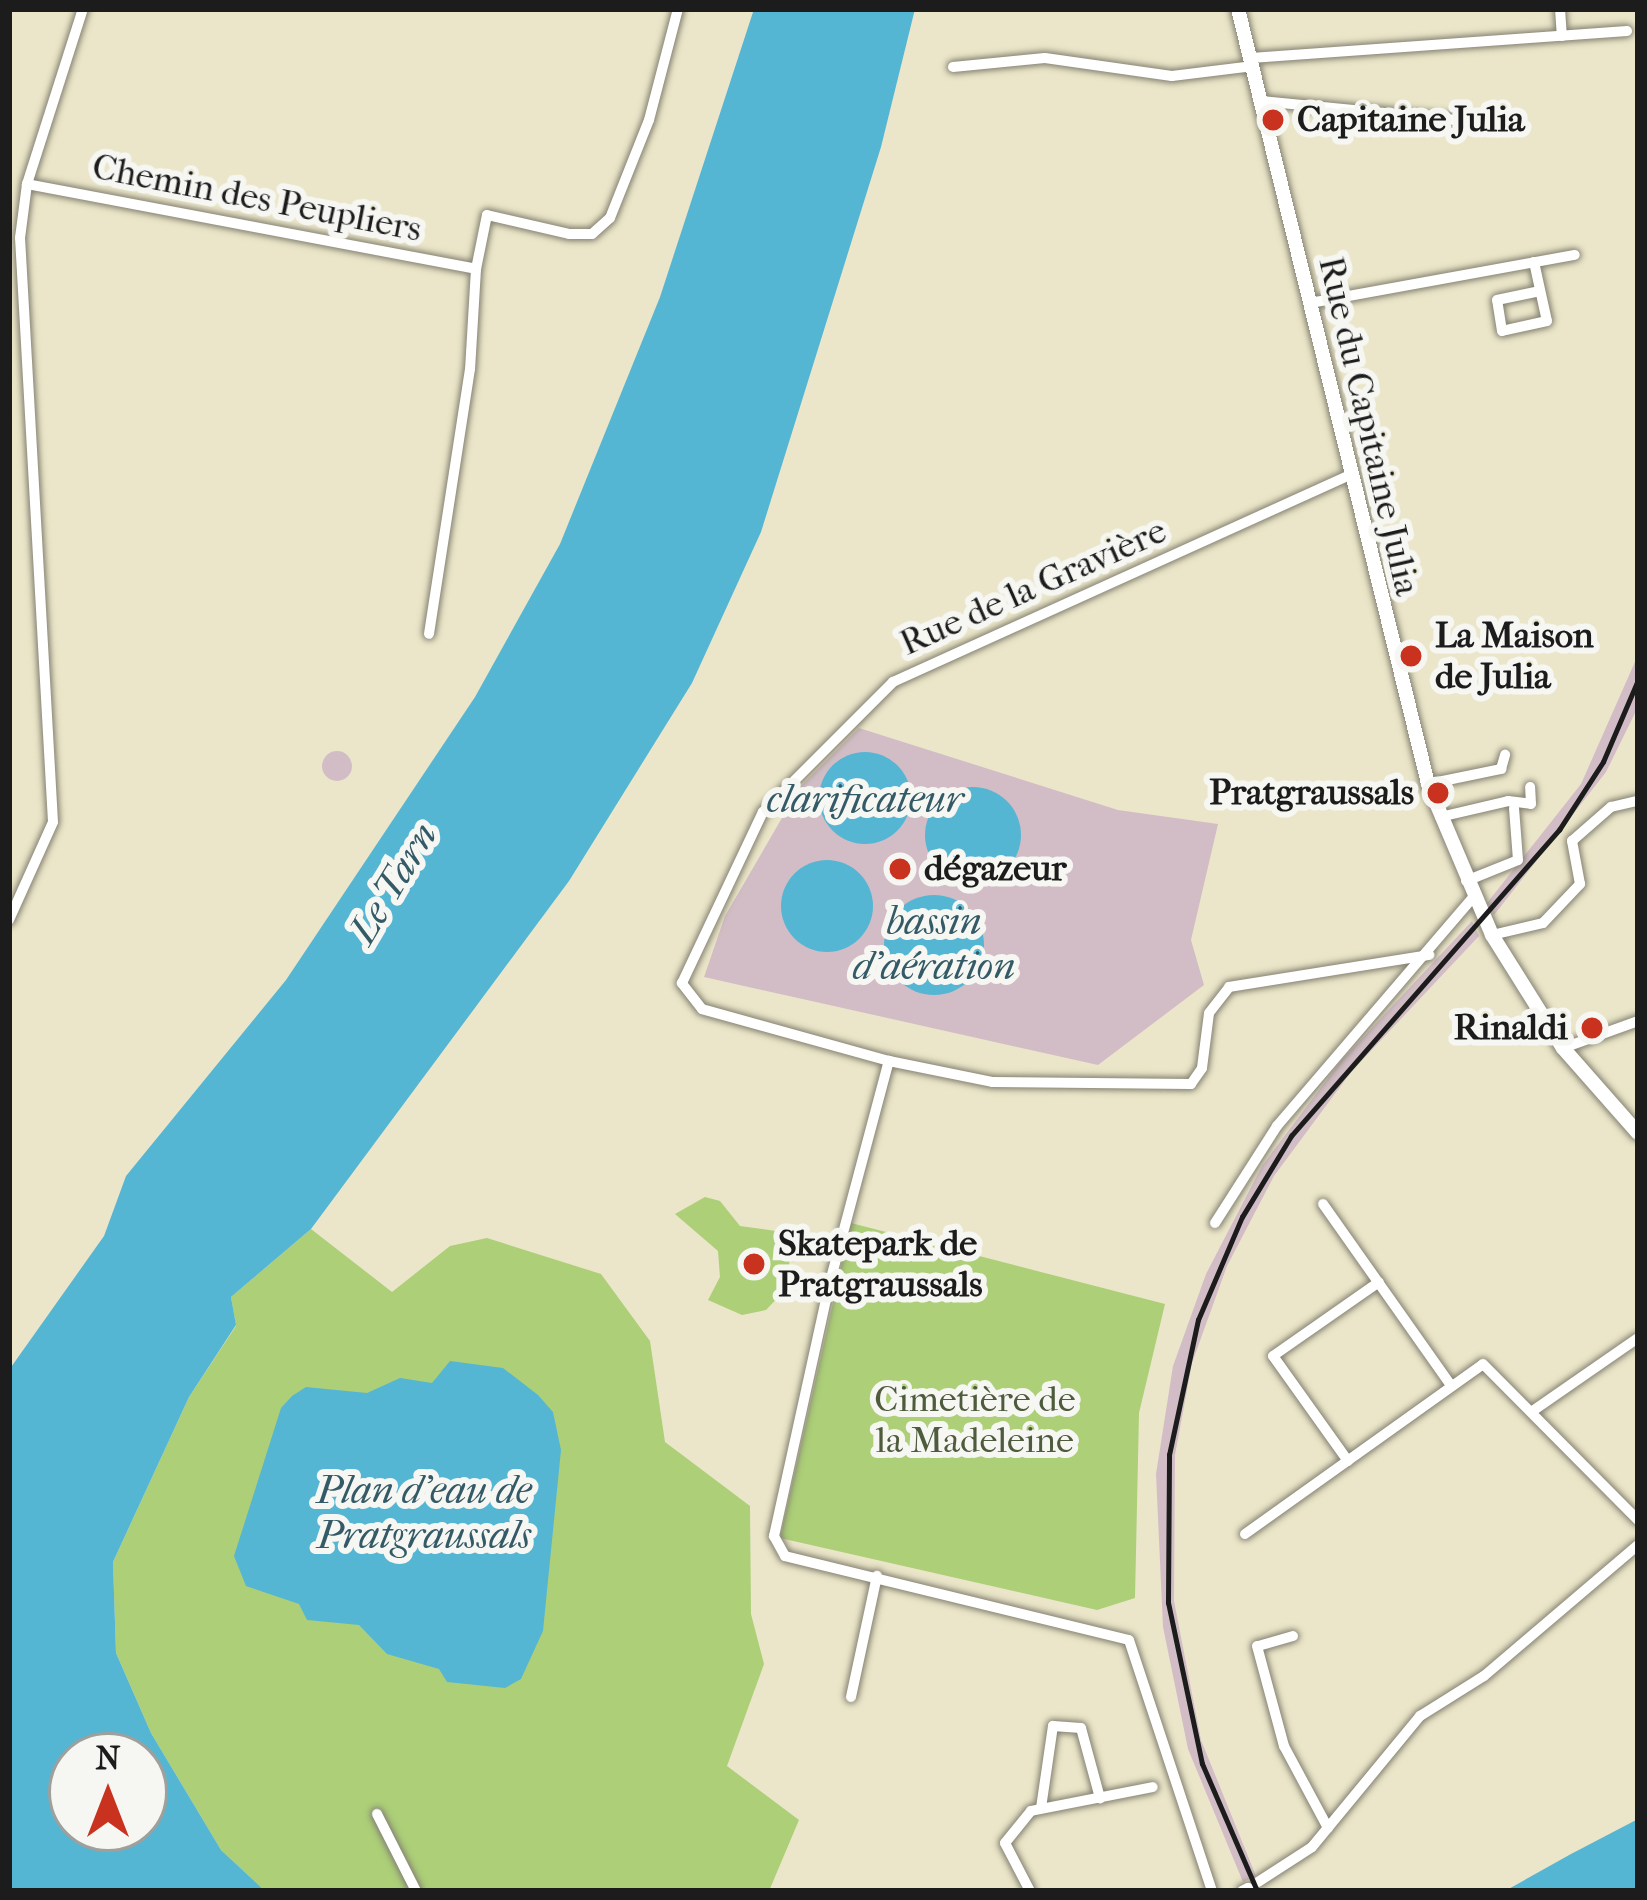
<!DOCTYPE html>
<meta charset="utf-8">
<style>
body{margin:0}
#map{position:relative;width:1647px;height:1900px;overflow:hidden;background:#ebe6c9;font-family:"IM FELL French Canon",serif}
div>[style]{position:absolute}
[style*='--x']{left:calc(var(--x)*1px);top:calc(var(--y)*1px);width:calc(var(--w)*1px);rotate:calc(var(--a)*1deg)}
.industrial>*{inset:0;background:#d2bdc6}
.round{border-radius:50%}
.green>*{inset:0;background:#accf78}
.water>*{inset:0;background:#55b6d4}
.roads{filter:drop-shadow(0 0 3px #848172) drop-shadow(0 0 3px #848172)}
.minor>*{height:10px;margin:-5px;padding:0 5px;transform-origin:5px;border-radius:5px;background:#fff}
.tertiary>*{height:14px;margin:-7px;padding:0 7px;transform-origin:7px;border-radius:7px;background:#fff}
.rail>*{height:4.5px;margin:-2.25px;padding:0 2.25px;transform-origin:2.25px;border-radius:2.25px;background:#1c1c1c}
.dots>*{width:33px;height:33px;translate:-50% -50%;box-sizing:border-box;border:6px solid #f6f6f2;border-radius:50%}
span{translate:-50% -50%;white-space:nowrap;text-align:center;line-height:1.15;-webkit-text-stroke:12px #f6f6f2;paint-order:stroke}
.poi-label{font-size:36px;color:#1c1c1c;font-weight:700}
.left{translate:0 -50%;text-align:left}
.right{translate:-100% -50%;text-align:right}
.street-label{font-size:36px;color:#1c1c1c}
.park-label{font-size:36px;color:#4e5b3c}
.water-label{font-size:39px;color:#335a66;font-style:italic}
.frame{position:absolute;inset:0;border:12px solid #1c1c1c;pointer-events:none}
.north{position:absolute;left:48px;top:1732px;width:120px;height:120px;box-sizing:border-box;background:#f6f6f2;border:3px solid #9f9f9c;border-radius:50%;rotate:0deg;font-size:33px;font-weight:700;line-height:48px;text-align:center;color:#1c1c1c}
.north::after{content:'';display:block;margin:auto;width:42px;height:54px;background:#c8321e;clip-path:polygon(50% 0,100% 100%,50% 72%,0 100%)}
</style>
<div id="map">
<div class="industrial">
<div style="clip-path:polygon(1638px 655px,1638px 707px,1606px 772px,1494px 915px,1487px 903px,1581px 784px)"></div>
<div style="clip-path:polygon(859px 728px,1118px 810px,1218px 824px,1191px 940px,1204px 985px,1098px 1065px,704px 977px,725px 916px,800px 787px)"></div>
<div class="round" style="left:322px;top:751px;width:30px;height:30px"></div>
<div style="clip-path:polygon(1472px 921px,1479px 936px,1351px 1072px,1274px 1176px,1227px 1266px,1192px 1363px,1175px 1455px,1174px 1601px,1201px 1740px,1256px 1876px,1243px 1882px,1188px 1749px,1163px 1627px,1156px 1474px,1173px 1366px,1206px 1274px,1262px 1166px,1341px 1061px)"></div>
</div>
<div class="green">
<div style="clip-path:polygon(705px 1197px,720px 1201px,740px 1226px,783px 1232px,792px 1246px,785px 1290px,766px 1310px,742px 1315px,708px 1300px,720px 1277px,718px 1251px,675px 1214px)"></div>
<div style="clip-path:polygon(851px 1223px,1165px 1304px,1139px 1413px,1135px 1598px,1097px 1610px,780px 1538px)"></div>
<div style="clip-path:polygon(311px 1229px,392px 1292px,450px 1246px,487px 1238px,601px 1274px,650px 1341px,665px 1442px,750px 1506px,751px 1614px,764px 1664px,727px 1766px,799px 1820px,769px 1891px,265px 1891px,221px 1850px,151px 1733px,116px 1653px,113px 1562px,189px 1397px,236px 1326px,231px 1297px)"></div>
</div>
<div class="water">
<div style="clip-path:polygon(evenodd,754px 9px,915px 9px,881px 147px,761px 532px,692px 683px,569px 881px,311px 1229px,231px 1297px,236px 1325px,189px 1397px,113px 1562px,116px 1653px,151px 1733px,221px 1850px,265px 1891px,9px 1891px,9px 1370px,104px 1236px,126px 1176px,286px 980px,475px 697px,560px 544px,660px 297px,754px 9px,72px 1756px,144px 1756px,144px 1828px,72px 1828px,72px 1756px)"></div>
<div class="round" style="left:819px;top:752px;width:92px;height:92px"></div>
<div class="round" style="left:925px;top:787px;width:96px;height:96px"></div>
<div class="round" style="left:781px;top:860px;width:92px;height:92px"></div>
<div class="round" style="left:884px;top:895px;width:100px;height:100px"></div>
<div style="clip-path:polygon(450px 1361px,503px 1368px,538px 1395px,553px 1412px,561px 1450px,543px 1631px,521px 1679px,505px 1688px,447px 1682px,439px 1669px,387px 1654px,359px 1625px,307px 1620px,299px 1604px,246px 1586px,234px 1556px,281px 1408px,292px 1396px,306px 1387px,367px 1393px,400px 1378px,432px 1383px)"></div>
<div style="clip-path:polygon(1638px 1819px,1638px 1891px,1505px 1891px,1571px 1854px)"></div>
</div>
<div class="roads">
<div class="minor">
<div style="--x:1560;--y:9;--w:27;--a:86"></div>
<div style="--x:1251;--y:58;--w:377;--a:-4.1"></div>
<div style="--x:953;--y:67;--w:92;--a:-5.6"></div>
<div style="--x:1045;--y:58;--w:128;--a:8.1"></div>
<div style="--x:1172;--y:76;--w:82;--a:-7"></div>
<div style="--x:1261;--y:101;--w:206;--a:5.6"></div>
<div style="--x:27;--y:184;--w:457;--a:10.7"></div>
<div style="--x:476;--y:269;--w:100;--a:93.4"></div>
<div style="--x:470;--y:369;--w:268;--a:98.8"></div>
<div style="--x:1534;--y:262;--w:60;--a:77.6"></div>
<div style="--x:1547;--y:321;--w:46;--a:167.5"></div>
<div style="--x:1502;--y:331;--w:31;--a:-99"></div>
<div style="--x:1497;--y:300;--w:44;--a:-11.8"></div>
<div style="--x:476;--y:269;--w:55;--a:-78.5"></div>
<div style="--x:487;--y:215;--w:84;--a:13"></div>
<div style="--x:569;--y:234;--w:23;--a:0"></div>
<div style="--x:592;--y:234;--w:24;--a:-42"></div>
<div style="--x:610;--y:218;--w:105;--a:-68.3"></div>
<div style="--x:649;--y:120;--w:115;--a:-75.4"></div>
<div style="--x:1310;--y:303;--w:269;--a:-10.3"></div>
<div style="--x:1428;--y:784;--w:75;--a:-11.6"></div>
<div style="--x:1501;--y:769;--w:15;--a:-74"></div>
<div style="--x:1440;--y:817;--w:70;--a:-13.2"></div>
<div style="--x:1508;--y:801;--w:23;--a:7"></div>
<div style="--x:1531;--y:804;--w:17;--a:-93"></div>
<div style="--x:1466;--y:881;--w:56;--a:-22"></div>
<div style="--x:1518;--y:860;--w:52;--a:-94.4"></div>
<div style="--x:9;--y:920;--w:107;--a:-65.8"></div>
<div style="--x:53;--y:822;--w:585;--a:-93.23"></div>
<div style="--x:20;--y:238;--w:54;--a:-82.6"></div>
<div style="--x:27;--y:184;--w:184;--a:-72.3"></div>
<div style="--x:1492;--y:935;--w:52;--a:-13.2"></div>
<div style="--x:1543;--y:923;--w:54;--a:-46.5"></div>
<div style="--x:1580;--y:884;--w:44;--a:-100.5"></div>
<div style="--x:1572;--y:841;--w:52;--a:-41.1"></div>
<div style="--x:1611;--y:807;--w:28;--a:-13"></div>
<div style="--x:1563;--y:1048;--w:80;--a:-19.8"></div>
<div style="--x:889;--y:1061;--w:194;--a:-164.5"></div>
<div style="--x:702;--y:1009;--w:33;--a:-128"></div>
<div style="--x:682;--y:983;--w:189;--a:-64.7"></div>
<div style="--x:763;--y:812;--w:184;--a:-45"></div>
<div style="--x:893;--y:682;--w:502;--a:-24.37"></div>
<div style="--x:1323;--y:1204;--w:220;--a:54.8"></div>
<div style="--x:1215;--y:1223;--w:115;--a:-57.4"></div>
<div style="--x:1277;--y:1126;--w:301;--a:-49.4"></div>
<div style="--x:1534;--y:1410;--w:126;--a:-34.7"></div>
<div style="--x:1348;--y:1461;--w:129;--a:-125.5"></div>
<div style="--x:1273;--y:1356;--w:129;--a:-34.9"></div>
<div style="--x:1245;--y:1534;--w:292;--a:-35.5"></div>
<div style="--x:1483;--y:1364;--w:220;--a:45.2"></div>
<div style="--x:1293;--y:1636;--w:37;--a:164"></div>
<div style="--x:1257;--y:1646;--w:104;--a:74.9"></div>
<div style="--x:1284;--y:1746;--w:93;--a:61.8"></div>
<div style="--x:851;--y:1697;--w:124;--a:-77.9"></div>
<div style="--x:1041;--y:1808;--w:83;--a:-81.7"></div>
<div style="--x:1053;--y:1726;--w:28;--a:4"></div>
<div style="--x:1081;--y:1728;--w:73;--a:74.8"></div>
<div style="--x:377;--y:1814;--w:86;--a:63.1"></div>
<div style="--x:1258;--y:1882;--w:64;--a:-32.9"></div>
<div style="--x:1312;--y:1847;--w:170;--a:-50.5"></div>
<div style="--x:1420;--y:1716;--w:75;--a:-32"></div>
<div style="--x:1484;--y:1676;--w:202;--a:-40.4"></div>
<div style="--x:1030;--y:1891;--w:54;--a:-117.5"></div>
<div style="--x:1005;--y:1843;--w:41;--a:-50.9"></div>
<div style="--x:1031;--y:1811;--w:124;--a:-11.1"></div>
<div style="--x:1212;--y:1891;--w:264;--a:-108.3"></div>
<div style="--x:1129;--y:1640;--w:354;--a:-166.3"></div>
<div style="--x:785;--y:1556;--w:23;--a:-119"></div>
<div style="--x:774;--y:1536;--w:260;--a:-77.6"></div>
<div style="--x:830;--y:1282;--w:229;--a:-75.1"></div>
<div style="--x:889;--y:1061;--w:105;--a:11.5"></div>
<div style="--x:992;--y:1082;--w:199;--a:0.6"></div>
<div style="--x:1191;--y:1084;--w:19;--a:-55"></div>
<div style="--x:1202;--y:1068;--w:55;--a:-82.7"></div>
<div style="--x:1209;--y:1013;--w:33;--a:-52"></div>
<div style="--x:1229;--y:987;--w:203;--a:-9.1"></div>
<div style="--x:1242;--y:1891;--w:7;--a:-27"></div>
</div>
<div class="tertiary">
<div style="--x:1238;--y:9;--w:798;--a:76.22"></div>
<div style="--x:1428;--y:784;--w:164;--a:67"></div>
<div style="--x:1492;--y:935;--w:133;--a:57.9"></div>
<div style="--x:1563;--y:1048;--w:113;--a:48.6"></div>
</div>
</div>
<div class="rail">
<div style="--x:1257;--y:1891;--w:138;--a:-113.4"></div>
<div style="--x:1202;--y:1764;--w:165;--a:-101.9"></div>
<div style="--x:1168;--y:1603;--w:148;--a:-89.6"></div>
<div style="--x:1169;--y:1455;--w:138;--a:-77.9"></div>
<div style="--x:1198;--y:1320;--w:112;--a:-66.9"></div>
<div style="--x:1242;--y:1217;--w:95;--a:-58.8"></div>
<div style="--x:1291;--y:1136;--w:407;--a:-48.8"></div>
<div style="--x:1559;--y:830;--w:81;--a:-57.1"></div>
<div style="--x:1603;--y:762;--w:89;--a:-66.9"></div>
</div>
<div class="dots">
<div style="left:1273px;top:120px;background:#c8321e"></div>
<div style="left:1411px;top:656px;background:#c8321e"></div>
<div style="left:1438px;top:793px;background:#c8321e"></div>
<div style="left:900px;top:869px;background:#c8321e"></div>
<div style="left:1592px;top:1028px;background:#c8321e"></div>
<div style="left:754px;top:1264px;background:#c8321e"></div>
</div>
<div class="poi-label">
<span class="left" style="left:1297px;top:120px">Capitaine Julia</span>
<span class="left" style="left:1435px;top:656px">La Maison<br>de Julia</span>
<span class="right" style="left:1414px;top:793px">Pratgraussals</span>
<span class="left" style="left:924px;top:869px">dégazeur</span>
<span class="right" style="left:1568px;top:1028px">Rinaldi</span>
<span class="left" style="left:778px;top:1264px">Skatepark de<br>Pratgraussals</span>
</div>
<div class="street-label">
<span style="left:257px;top:198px;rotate:11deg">Chemin des Peupliers</span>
<span style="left:1369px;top:426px;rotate:77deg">Rue du Capitaine Julia</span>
<span style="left:1033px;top:587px;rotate:-24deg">Rue de la Gravière</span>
</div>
<div class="park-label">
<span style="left:975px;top:1420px">Cimetière de<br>la Madeleine</span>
</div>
<div class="water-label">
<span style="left:865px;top:799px">clarificateur</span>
<span style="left:393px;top:883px;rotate:-59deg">Le Tarn</span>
<span style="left:934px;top:944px">bassin<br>d'aération</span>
<span style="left:424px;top:1513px">Plan d'eau de<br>Pratgraussals</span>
</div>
<div class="frame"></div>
<div class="north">N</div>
</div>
